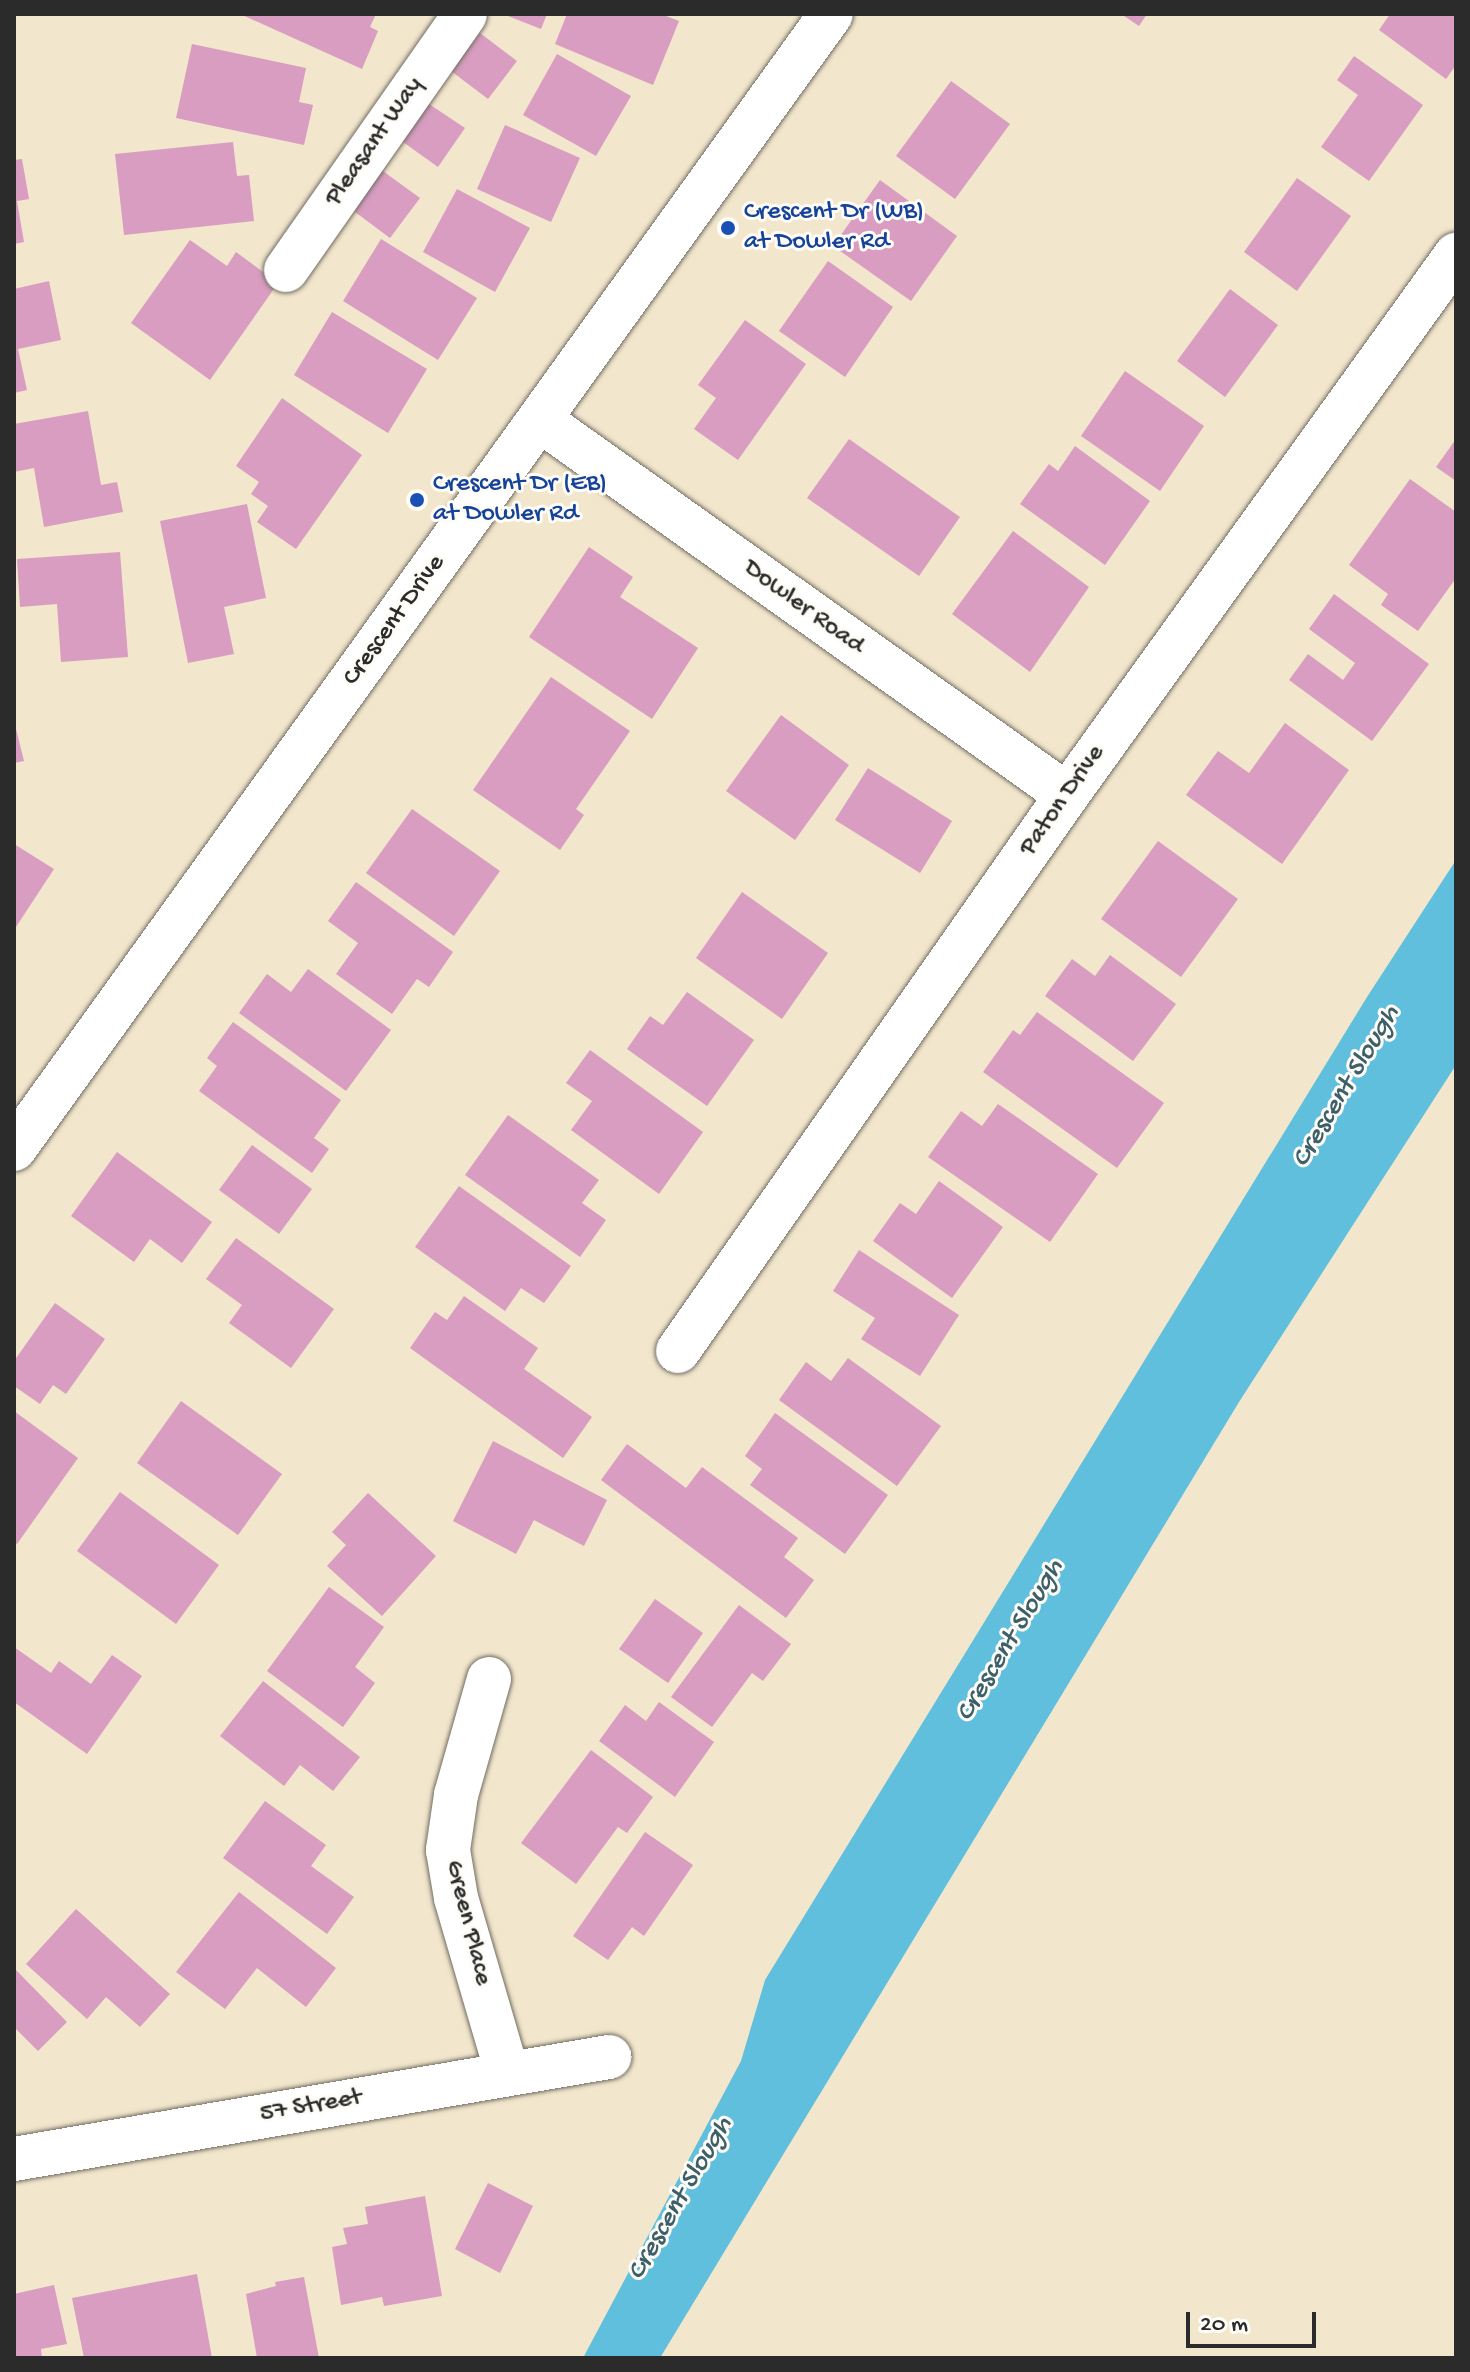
<!DOCTYPE html>
<style>
body{margin:0}
#map{position:relative;width:1470px;height:2372px;overflow:hidden;background:#f2e6cc;font-family:"Gochi Hand",sans-serif}
div>[style]{position:absolute}
[style*='--x']{left:calc(var(--x)*1px);top:calc(var(--y)*1px);width:calc(var(--w)*1px);rotate:calc(var(--a)*1deg)}
.water>*{inset:0;background:#5fbfdd}
.building>*{inset:0;background:#d89dc1}
.roads{filter:drop-shadow(0 0 2px #716c63) drop-shadow(0 0 2px #716c63)}
.minor>*{height:44px;margin:-22px;padding:0 22px;transform-origin:22px;border-radius:22px;background:#fff}
.tertiary>*{height:44px;margin:-22px;padding:0 22px;transform-origin:22px;border-radius:22px;background:#fff}
.dots>*{width:22px;height:22px;translate:-50% -50%;box-sizing:border-box;border:4px solid #fdfcf7;border-radius:50%}
span{translate:-50% -50%;white-space:nowrap;text-align:center;line-height:1.15;-webkit-text-stroke:6px #fdfcf7;paint-order:stroke}
.street-label{font-size:26px;color:#2b2b2b}
.transit-label{font-size:26px;color:#164399}
.left{translate:0 -50%;text-align:left}
.water-label{font-size:28px;color:#3d5f69;font-style:italic}
.frame{position:absolute;inset:0;border:16px solid #2b2b2b;pointer-events:none}
.scale{position:absolute;left:1186px;top:2312px;width:130px;height:36px;box-sizing:border-box;border:4px solid #2b2b2b;border-top:0;padding-left:10px;font-size:24px;line-height:28px;white-space:nowrap;color:#2b2b2b;-webkit-text-stroke:6px #fdfcf7;paint-order:stroke}
</style>
<div id="map">
<div class="water">
<div style="clip-path:polygon(1456px 860px,1456px 1065px,1239px 1402px,660px 2358px,583px 2358px,741px 2061px,765px 1980px,1367px 997px)"></div>
</div>
<div class="building">
<div style="clip-path:polygon(240px 14px,376px 14px,370px 27px,378px 31px,362px 69px)"></div>
<div style="clip-path:polygon(503px 14px,547px 14px,541px 29px)"></div>
<div style="clip-path:polygon(567px 14px,661px 14px,679px 21px,653px 85px,555px 44px)"></div>
<div style="clip-path:polygon(1121px 14px,1147px 14px,1139px 26px)"></div>
<div style="clip-path:polygon(1390px 14px,1456px 14px,1456px 65px,1446px 79px,1379px 30px)"></div>
<div style="clip-path:polygon(480px 33px,517px 61px,488px 99px,451px 71px)"></div>
<div style="clip-path:polygon(192px 44px,306px 68px,299px 102px,313px 105px,304px 145px,176px 118px)"></div>
<div style="clip-path:polygon(557px 54px,631px 96px,596px 156px,523px 115px)"></div>
<div style="clip-path:polygon(1354px 56px,1423px 105px,1369px 181px,1321px 147px,1358px 95px,1337px 80px)"></div>
<div style="clip-path:polygon(951px 81px,1010px 124px,955px 199px,896px 156px)"></div>
<div style="clip-path:polygon(429px 104px,465px 128px,438px 167px,403px 142px)"></div>
<div style="clip-path:polygon(505px 125px,580px 158px,551px 222px,477px 189px)"></div>
<div style="clip-path:polygon(233px 142px,237px 176px,249px 175px,254px 221px,124px 235px,115px 154px)"></div>
<div style="clip-path:polygon(22px 159px,29px 199px,17px 201px,24px 242px,14px 244px,14px 160px)"></div>
<div style="clip-path:polygon(380px 169px,420px 198px,390px 238px,351px 209px)"></div>
<div style="clip-path:polygon(1297px 178px,1351px 216px,1297px 291px,1244px 252px)"></div>
<div style="clip-path:polygon(880px 180px,957px 236px,911px 301px,833px 246px)"></div>
<div style="clip-path:polygon(457px 189px,530px 228px,495px 292px,423px 252px)"></div>
<div style="clip-path:polygon(381px 239px,477px 298px,438px 360px,343px 301px)"></div>
<div style="clip-path:polygon(190px 240px,227px 266px,236px 252px,278px 283px,210px 380px,131px 323px)"></div>
<div style="clip-path:polygon(828px 261px,893px 307px,845px 377px,779px 331px)"></div>
<div style="clip-path:polygon(49px 281px,61px 340px,18px 349px,27px 390px,14px 393px,14px 289px)"></div>
<div style="clip-path:polygon(1230px 289px,1278px 325px,1225px 397px,1177px 361px)"></div>
<div style="clip-path:polygon(332px 312px,427px 369px,388px 433px,294px 375px)"></div>
<div style="clip-path:polygon(745px 320px,806px 364px,738px 460px,694px 429px,716px 398px,698px 385px)"></div>
<div style="clip-path:polygon(1125px 371px,1204px 426px,1160px 491px,1081px 436px)"></div>
<div style="clip-path:polygon(282px 398px,362px 455px,296px 549px,257px 522px,268px 506px,251px 494px,259px 482px,236px 466px)"></div>
<div style="clip-path:polygon(88px 411px,101px 485px,117px 482px,123px 512px,44px 527px,34px 468px,14px 472px,14px 424px)"></div>
<div style="clip-path:polygon(849px 439px,960px 517px,919px 576px,807px 498px)"></div>
<div style="clip-path:polygon(1456px 439px,1456px 481px,1436px 467px)"></div>
<div style="clip-path:polygon(1075px 446px,1150px 501px,1105px 565px,1020px 504px,1049px 464px,1058px 471px)"></div>
<div style="clip-path:polygon(1410px 479px,1456px 512px,1456px 578px,1418px 631px,1381px 605px,1388px 594px,1349px 565px)"></div>
<div style="clip-path:polygon(247px 504px,266px 598px,224px 607px,234px 654px,188px 663px,160px 521px)"></div>
<div style="clip-path:polygon(1013px 531px,1089px 587px,1030px 672px,952px 614px)"></div>
<div style="clip-path:polygon(589px 547px,633px 577px,620px 597px,698px 648px,652px 719px,529px 637px)"></div>
<div style="clip-path:polygon(120px 552px,128px 657px,61px 662px,57px 604px,20px 607px,17px 559px)"></div>
<div style="clip-path:polygon(1334px 594px,1429px 664px,1372px 741px,1289px 680px,1308px 654px,1343px 680px,1355px 663px,1309px 629px)"></div>
<div style="clip-path:polygon(551px 677px,630px 731px,576px 809px,584px 815px,560px 850px,473px 790px)"></div>
<div style="clip-path:polygon(781px 715px,849px 765px,795px 840px,726px 791px)"></div>
<div style="clip-path:polygon(14px 721px,24px 761px,14px 763px)"></div>
<div style="clip-path:polygon(1285px 723px,1349px 770px,1282px 864px,1186px 795px,1218px 751px,1249px 773px)"></div>
<div style="clip-path:polygon(868px 768px,952px 821px,920px 873px,835px 820px)"></div>
<div style="clip-path:polygon(412px 809px,500px 871px,454px 936px,366px 873px)"></div>
<div style="clip-path:polygon(1158px 841px,1238px 899px,1181px 977px,1101px 919px)"></div>
<div style="clip-path:polygon(14px 844px,54px 869px,14px 930px)"></div>
<div style="clip-path:polygon(356px 882px,453px 952px,429px 987px,417px 979px,392px 1014px,336px 974px,358px 943px,328px 921px)"></div>
<div style="clip-path:polygon(742px 892px,828px 953px,782px 1019px,696px 958px)"></div>
<div style="clip-path:polygon(1110px 955px,1176px 1004px,1133px 1061px,1045px 996px,1072px 959px,1095px 976px)"></div>
<div style="clip-path:polygon(308px 969px,391px 1030px,346px 1091px,239px 1013px,267px 974px,291px 992px)"></div>
<div style="clip-path:polygon(687px 992px,754px 1040px,707px 1106px,627px 1049px,650px 1016px,663px 1025px)"></div>
<div style="clip-path:polygon(1037px 1012px,1164px 1103px,1117px 1168px,983px 1072px,1013px 1030px,1020px 1035px)"></div>
<div style="clip-path:polygon(233px 1022px,341px 1100px,314px 1138px,329px 1149px,312px 1173px,199px 1091px,217px 1066px,207px 1058px)"></div>
<div style="clip-path:polygon(590px 1050px,703px 1132px,659px 1194px,571px 1130px,592px 1101px,566px 1083px)"></div>
<div style="clip-path:polygon(998px 1104px,1098px 1174px,1050px 1242px,928px 1157px,961px 1111px,982px 1126px)"></div>
<div style="clip-path:polygon(508px 1115px,599px 1180px,582px 1203px,606px 1220px,580px 1257px,465px 1175px)"></div>
<div style="clip-path:polygon(252px 1145px,312px 1189px,279px 1234px,219px 1190px)"></div>
<div style="clip-path:polygon(117px 1152px,212px 1222px,182px 1263px,150px 1239px,134px 1262px,71px 1216px)"></div>
<div style="clip-path:polygon(939px 1181px,1003px 1227px,952px 1298px,873px 1241px,900px 1203px,916px 1214px)"></div>
<div style="clip-path:polygon(459px 1186px,571px 1266px,544px 1303px,521px 1288px,505px 1311px,415px 1247px)"></div>
<div style="clip-path:polygon(236px 1238px,334px 1309px,291px 1368px,229px 1323px,242px 1305px,206px 1279px)"></div>
<div style="clip-path:polygon(859px 1250px,959px 1315px,920px 1376px,861px 1339px,875px 1318px,833px 1291px)"></div>
<div style="clip-path:polygon(464px 1296px,538px 1348px,524px 1369px,592px 1417px,563px 1458px,410px 1348px,435px 1312px,447px 1320px)"></div>
<div style="clip-path:polygon(55px 1303px,105px 1339px,66px 1394px,53px 1385px,40px 1404px,14px 1386px,14px 1361px)"></div>
<div style="clip-path:polygon(848px 1358px,941px 1426px,897px 1486px,779px 1400px,806px 1362px,831px 1381px)"></div>
<div style="clip-path:polygon(181px 1401px,282px 1474px,238px 1535px,137px 1463px)"></div>
<div style="clip-path:polygon(14px 1411px,78px 1458px,17px 1544px,14px 1542px)"></div>
<div style="clip-path:polygon(775px 1413px,888px 1495px,845px 1554px,750px 1485px,762px 1469px,745px 1456px)"></div>
<div style="clip-path:polygon(493px 1441px,607px 1500px,584px 1546px,534px 1520px,516px 1554px,453px 1521px)"></div>
<div style="clip-path:polygon(627px 1444px,686px 1488px,702px 1467px,798px 1538px,784px 1557px,814px 1580px,786px 1618px,601px 1480px)"></div>
<div style="clip-path:polygon(120px 1492px,219px 1565px,176px 1624px,77px 1551px)"></div>
<div style="clip-path:polygon(368px 1493px,436px 1556px,382px 1616px,327px 1566px,346px 1545px,332px 1532px)"></div>
<div style="clip-path:polygon(329px 1587px,384px 1627px,355px 1667px,375px 1683px,343px 1727px,267px 1671px)"></div>
<div style="clip-path:polygon(655px 1599px,703px 1633px,668px 1683px,619px 1649px)"></div>
<div style="clip-path:polygon(739px 1605px,791px 1644px,763px 1681px,752px 1673px,712px 1727px,671px 1697px)"></div>
<div style="clip-path:polygon(14px 1647px,51px 1673px,59px 1661px,91px 1684px,112px 1655px,142px 1676px,87px 1754px,14px 1702px)"></div>
<div style="clip-path:polygon(263px 1681px,360px 1757px,333px 1791px,300px 1765px,284px 1786px,220px 1736px)"></div>
<div style="clip-path:polygon(659px 1702px,714px 1742px,675px 1797px,599px 1741px,625px 1705px,646px 1721px)"></div>
<div style="clip-path:polygon(591px 1750px,653px 1797px,627px 1833px,618px 1827px,576px 1884px,521px 1843px)"></div>
<div style="clip-path:polygon(265px 1801px,326px 1845px,311px 1866px,354px 1897px,327px 1934px,223px 1858px)"></div>
<div style="clip-path:polygon(645px 1832px,693px 1865px,644px 1936px,632px 1927px,608px 1960px,573px 1936px)"></div>
<div style="clip-path:polygon(239px 1892px,336px 1968px,306px 2007px,257px 1968px,225px 2009px,176px 1972px)"></div>
<div style="clip-path:polygon(76px 1909px,170px 1994px,140px 2027px,106px 1997px,87px 2019px,26px 1964px)"></div>
<div style="clip-path:polygon(14px 1968px,67px 2022px,38px 2051px,14px 2027px)"></div>
<div style="clip-path:polygon(488px 2183px,533px 2206px,500px 2273px,455px 2249px)"></div>
<div style="clip-path:polygon(425px 2196px,442px 2296px,384px 2306px,382px 2297px,341px 2305px,332px 2247px,347px 2244px,343px 2228px,368px 2224px,365px 2207px)"></div>
<div style="clip-path:polygon(197px 2274px,212px 2358px,84px 2358px,72px 2298px)"></div>
<div style="clip-path:polygon(304px 2277px,319px 2358px,257px 2358px,246px 2294px,276px 2286px,275px 2282px)"></div>
<div style="clip-path:polygon(54px 2285px,67px 2344px,41px 2349px,42px 2358px,14px 2358px,14px 2294px)"></div>
</div>
<div class="roads">
<div class="minor">
<div style="--x:286;--y:270;--w:312;--a:-55"></div>
<div style="--x:540;--y:420;--w:647;--a:35.43"></div>
<div style="--x:678;--y:1351;--w:679;--a:-55.02"></div>
<div style="--x:1067;--y:795;--w:666;--a:-54.23"></div>
<div style="--x:489;--y:1679;--w:121;--a:105.9"></div>
<div style="--x:456;--y:1795;--w:56;--a:98.3"></div>
<div style="--x:448;--y:1850;--w:49;--a:80.5"></div>
<div style="--x:456;--y:1898;--w:181;--a:73.7"></div>
<div style="--x:14;--y:2159;--w:604;--a:-9.73"></div>
</div>
<div class="tertiary">
<div style="--x:14;--y:1149;--w:1398;--a:-54.25"></div>
</div>
</div>
<div class="dots">
<div style="left:728px;top:228px;background:#1a4fb4"></div>
<div style="left:417px;top:500px;background:#1a4fb4"></div>
</div>
<div class="street-label">
<span style="left:375px;top:142px;rotate:-55deg">Pleasant Way</span>
<span style="left:803px;top:608px;rotate:36deg">Dowler Road</span>
<span style="left:395px;top:621px;rotate:-54deg">Crescent Drive</span>
<span style="left:1063px;top:801px;rotate:-55deg">Paton Drive</span>
<span style="left:467px;top:1923px;rotate:76deg">Green Place</span>
<span style="left:311px;top:2107px;rotate:-10deg">57 Street</span>
</div>
<div class="transit-label">
<span class="left" style="left:744px;top:228px">Crescent Dr (WB)<br>at Dowler Rd</span>
<span class="left" style="left:433px;top:500px">Crescent Dr (EB)<br>at Dowler Rd</span>
</div>
<div class="water-label">
<span style="left:1347px;top:1087px;rotate:-59deg">Crescent Slough</span>
<span style="left:1011px;top:1641px;rotate:-59deg">Crescent Slough</span>
<span style="left:681px;top:2199px;rotate:-60deg">Crescent Slough</span>
</div>
<div class="frame"></div>
<div class="scale">20 m</div>
</div>
